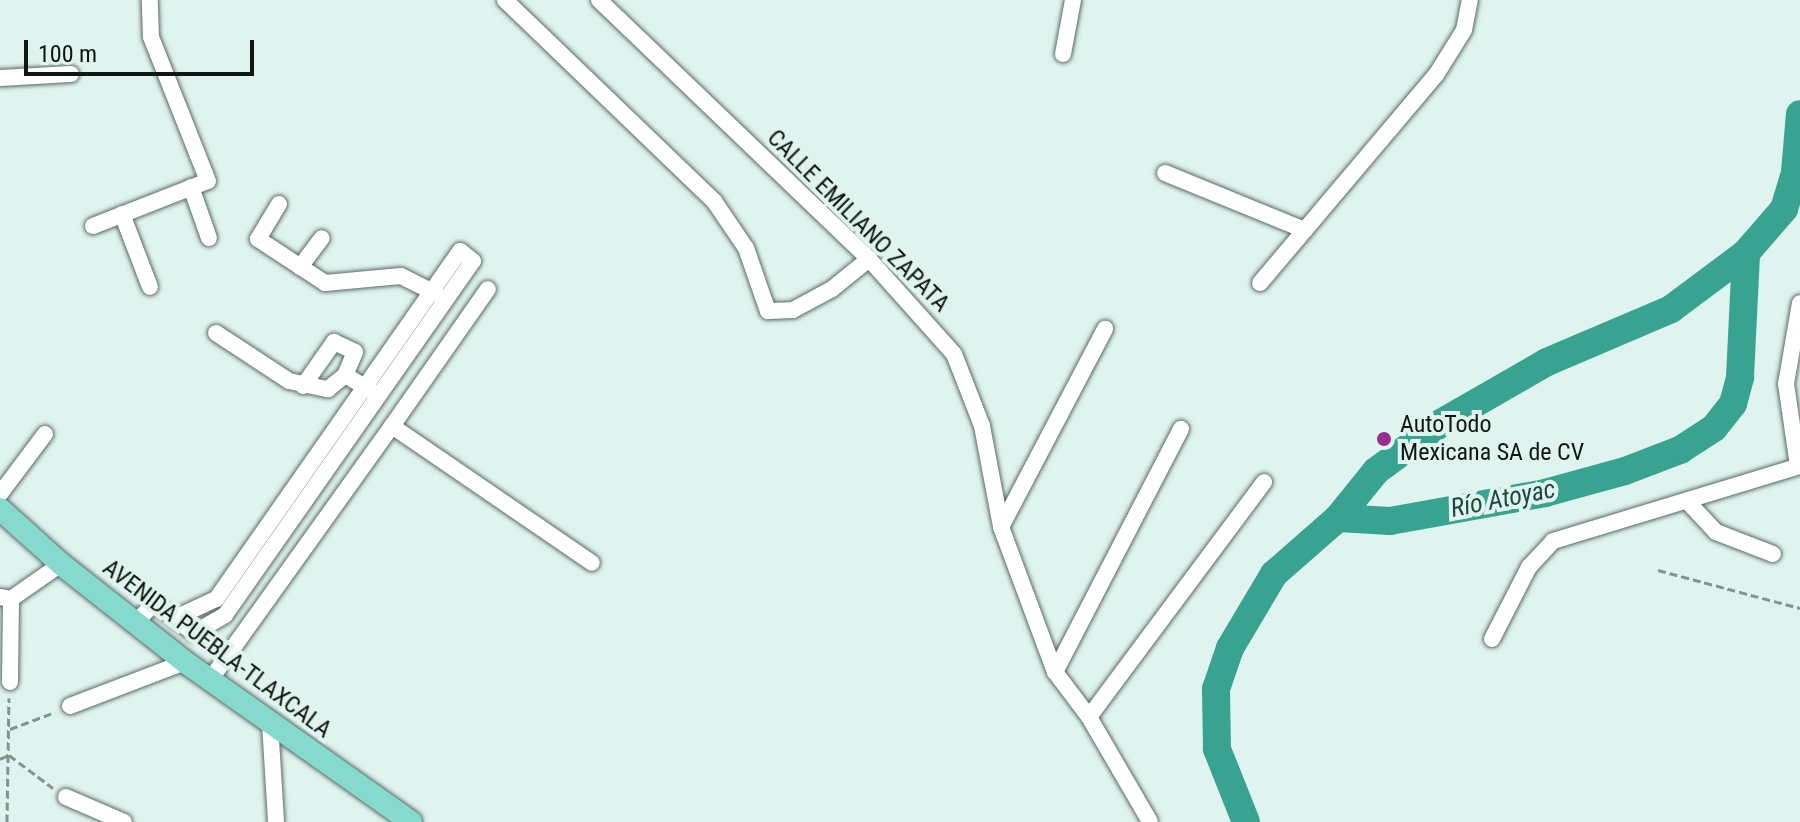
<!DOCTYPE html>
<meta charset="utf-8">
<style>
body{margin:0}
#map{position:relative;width:1800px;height:822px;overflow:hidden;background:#e0f4ef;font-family:"Roboto Condensed",sans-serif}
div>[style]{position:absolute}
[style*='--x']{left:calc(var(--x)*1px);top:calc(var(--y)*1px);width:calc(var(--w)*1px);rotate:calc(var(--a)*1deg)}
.river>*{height:28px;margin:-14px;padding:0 14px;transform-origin:14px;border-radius:14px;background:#39a392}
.path>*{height:3px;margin-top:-1.5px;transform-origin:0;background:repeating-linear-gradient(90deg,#84938f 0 8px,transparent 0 12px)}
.roads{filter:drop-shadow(0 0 2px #596a66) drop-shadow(0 0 2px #596a66)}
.minor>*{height:16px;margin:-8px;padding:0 8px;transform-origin:8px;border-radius:8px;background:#fff}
.major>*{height:22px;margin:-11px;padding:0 11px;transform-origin:11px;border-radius:11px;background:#85dacd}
.dots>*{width:22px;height:22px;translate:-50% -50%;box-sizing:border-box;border:4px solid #e0f4ef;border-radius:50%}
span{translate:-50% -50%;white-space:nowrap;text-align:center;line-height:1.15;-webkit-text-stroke:8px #e0f4ef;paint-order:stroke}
.street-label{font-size:24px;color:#0f1614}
.poi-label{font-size:24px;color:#0f1614}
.left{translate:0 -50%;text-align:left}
.water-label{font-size:26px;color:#1b4940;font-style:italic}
.scale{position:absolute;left:24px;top:40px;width:230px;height:36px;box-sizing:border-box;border:4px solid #0f1614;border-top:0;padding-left:10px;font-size:24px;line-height:28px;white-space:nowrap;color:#0f1614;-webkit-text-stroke:6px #e0f4ef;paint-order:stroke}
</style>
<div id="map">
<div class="river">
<div style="--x:1338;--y:518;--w:52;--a:3.3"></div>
<div style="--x:1390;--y:521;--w:158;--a:-10.2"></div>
<div style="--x:1545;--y:493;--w:83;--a:-15.4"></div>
<div style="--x:1625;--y:471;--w:59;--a:-20.9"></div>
<div style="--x:1680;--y:450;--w:40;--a:-32.9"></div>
<div style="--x:1714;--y:428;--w:31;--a:-52"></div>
<div style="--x:1733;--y:404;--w:28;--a:-75"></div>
<div style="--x:1740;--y:377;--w:124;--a:-87.2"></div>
<div style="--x:1246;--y:822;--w:79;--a:-111.7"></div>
<div style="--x:1217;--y:749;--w:60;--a:-91"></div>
<div style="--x:1216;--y:689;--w:43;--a:-71.1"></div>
<div style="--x:1230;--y:648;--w:86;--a:-59.3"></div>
<div style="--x:1274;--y:574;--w:85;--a:-41.2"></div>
<div style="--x:1338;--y:518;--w:60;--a:-51"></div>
<div style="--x:1376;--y:471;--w:81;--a:-36.4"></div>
<div style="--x:1441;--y:423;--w:122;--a:-29.9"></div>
<div style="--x:1547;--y:362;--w:135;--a:-23.1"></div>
<div style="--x:1671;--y:309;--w:94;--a:-36.7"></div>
<div style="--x:1746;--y:253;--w:58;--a:-49.2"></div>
<div style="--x:1784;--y:209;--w:39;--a:-73"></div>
<div style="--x:1795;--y:172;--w:58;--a:-85.1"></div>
</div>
<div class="path">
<div style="--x:1658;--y:570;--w:147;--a:15"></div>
<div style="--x:10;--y:729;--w:48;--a:-20.7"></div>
<div style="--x:0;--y:759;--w:10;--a:-24"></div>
<div style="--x:9;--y:755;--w:55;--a:36.9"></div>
<div style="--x:7;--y:822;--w:124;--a:-89.1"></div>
</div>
<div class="roads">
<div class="minor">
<div style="--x:505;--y:0;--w:290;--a:43.9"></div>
<div style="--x:714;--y:201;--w:57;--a:55.8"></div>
<div style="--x:746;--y:248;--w:67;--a:70.8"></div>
<div style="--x:768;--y:311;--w:25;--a:-2"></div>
<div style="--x:793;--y:310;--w:44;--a:-28.3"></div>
<div style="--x:832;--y:289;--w:48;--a:-39"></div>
<div style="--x:599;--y:0;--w:374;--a:43.8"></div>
<div style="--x:869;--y:259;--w:127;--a:48.2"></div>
<div style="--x:954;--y:354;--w:77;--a:68.7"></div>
<div style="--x:982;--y:426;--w:103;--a:79.3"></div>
<div style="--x:1001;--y:527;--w:155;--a:69.6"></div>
<div style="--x:1055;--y:672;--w:56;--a:52.9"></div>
<div style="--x:1089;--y:717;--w:121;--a:59.8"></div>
<div style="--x:1063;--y:54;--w:55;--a:-79.5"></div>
<div style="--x:0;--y:78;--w:71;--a:-3.2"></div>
<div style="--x:1165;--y:173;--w:151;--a:22.2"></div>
<div style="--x:191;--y:187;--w:54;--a:70.6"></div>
<div style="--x:279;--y:204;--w:41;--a:121"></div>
<div style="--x:258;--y:239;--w:80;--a:33.3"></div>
<div style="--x:325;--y:283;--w:76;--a:-5.3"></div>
<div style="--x:401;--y:276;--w:40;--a:26.6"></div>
<div style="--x:122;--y:214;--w:78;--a:69"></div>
<div style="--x:93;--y:226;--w:123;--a:-21.4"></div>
<div style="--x:208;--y:181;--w:155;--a:-111.6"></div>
<div style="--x:151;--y:37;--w:37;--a:-92"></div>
<div style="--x:300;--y:267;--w:36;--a:-53"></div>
<div style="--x:1260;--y:283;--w:272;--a:-49.8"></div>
<div style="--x:1436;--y:75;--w:53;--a:-58.1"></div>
<div style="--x:1464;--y:30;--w:31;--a:-79"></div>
<div style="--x:216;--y:333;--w:87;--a:33.3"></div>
<div style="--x:289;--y:381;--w:40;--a:12"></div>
<div style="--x:328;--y:389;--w:22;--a:-39"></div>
<div style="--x:345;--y:375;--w:33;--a:31"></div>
<div style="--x:303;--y:386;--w:54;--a:-54.8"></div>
<div style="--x:334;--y:342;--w:23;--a:25"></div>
<div style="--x:355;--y:352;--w:25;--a:113"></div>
<div style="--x:392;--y:426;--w:167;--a:-55"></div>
<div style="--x:1798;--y:466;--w:83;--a:-98.3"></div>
<div style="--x:1786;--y:384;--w:82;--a:-80.2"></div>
<div style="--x:0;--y:494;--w:75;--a:-53.1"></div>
<div style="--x:1688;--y:502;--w:41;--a:47"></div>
<div style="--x:1716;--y:532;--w:61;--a:21.1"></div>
<div style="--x:1001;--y:527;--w:224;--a:-62.3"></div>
<div style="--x:0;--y:597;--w:11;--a:10"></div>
<div style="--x:11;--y:599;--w:61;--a:-35"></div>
<div style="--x:135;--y:623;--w:28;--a:-46"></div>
<div style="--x:154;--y:603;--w:50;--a:36.9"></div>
<div style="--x:194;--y:633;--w:36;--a:-30"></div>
<div style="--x:225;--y:615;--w:432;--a:-55"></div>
<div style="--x:473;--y:261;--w:16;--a:-142"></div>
<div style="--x:460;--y:251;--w:425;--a:125"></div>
<div style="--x:216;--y:599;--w:45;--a:155.1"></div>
<div style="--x:1492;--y:639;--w:81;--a:-62.8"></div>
<div style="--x:1529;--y:567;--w:35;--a:-47"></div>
<div style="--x:1553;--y:541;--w:258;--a:-16.9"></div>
<div style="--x:1055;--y:672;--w:274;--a:-62.6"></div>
<div style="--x:210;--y:680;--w:312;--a:-54.4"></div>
<div style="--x:392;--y:426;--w:242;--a:34.4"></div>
<div style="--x:10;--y:682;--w:83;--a:-89.3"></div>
<div style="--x:70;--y:706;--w:123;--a:-20.9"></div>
<div style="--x:1089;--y:717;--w:293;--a:-53.3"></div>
<div style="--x:270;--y:723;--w:99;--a:86.5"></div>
<div style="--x:66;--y:797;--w:63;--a:23.3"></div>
</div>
<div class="major">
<div style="--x:0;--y:509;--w:82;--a:42"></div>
<div style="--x:61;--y:564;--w:158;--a:38.3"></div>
<div style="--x:185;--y:662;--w:277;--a:35.3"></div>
</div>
</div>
<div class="dots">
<div style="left:1384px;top:439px;background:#962e91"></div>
</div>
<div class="street-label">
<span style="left:858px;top:221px;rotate:45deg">CALLE EMILIANO ZAPATA</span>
<span style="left:217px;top:649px;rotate:37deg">AVENIDA PUEBLA-TLAXCALA</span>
</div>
<div class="poi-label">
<span class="left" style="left:1400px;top:439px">AutoTodo<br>Mexicana SA de CV</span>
</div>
<div class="water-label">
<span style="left:1503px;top:499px;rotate:-11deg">Río Atoyac</span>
</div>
<div class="scale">100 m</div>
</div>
